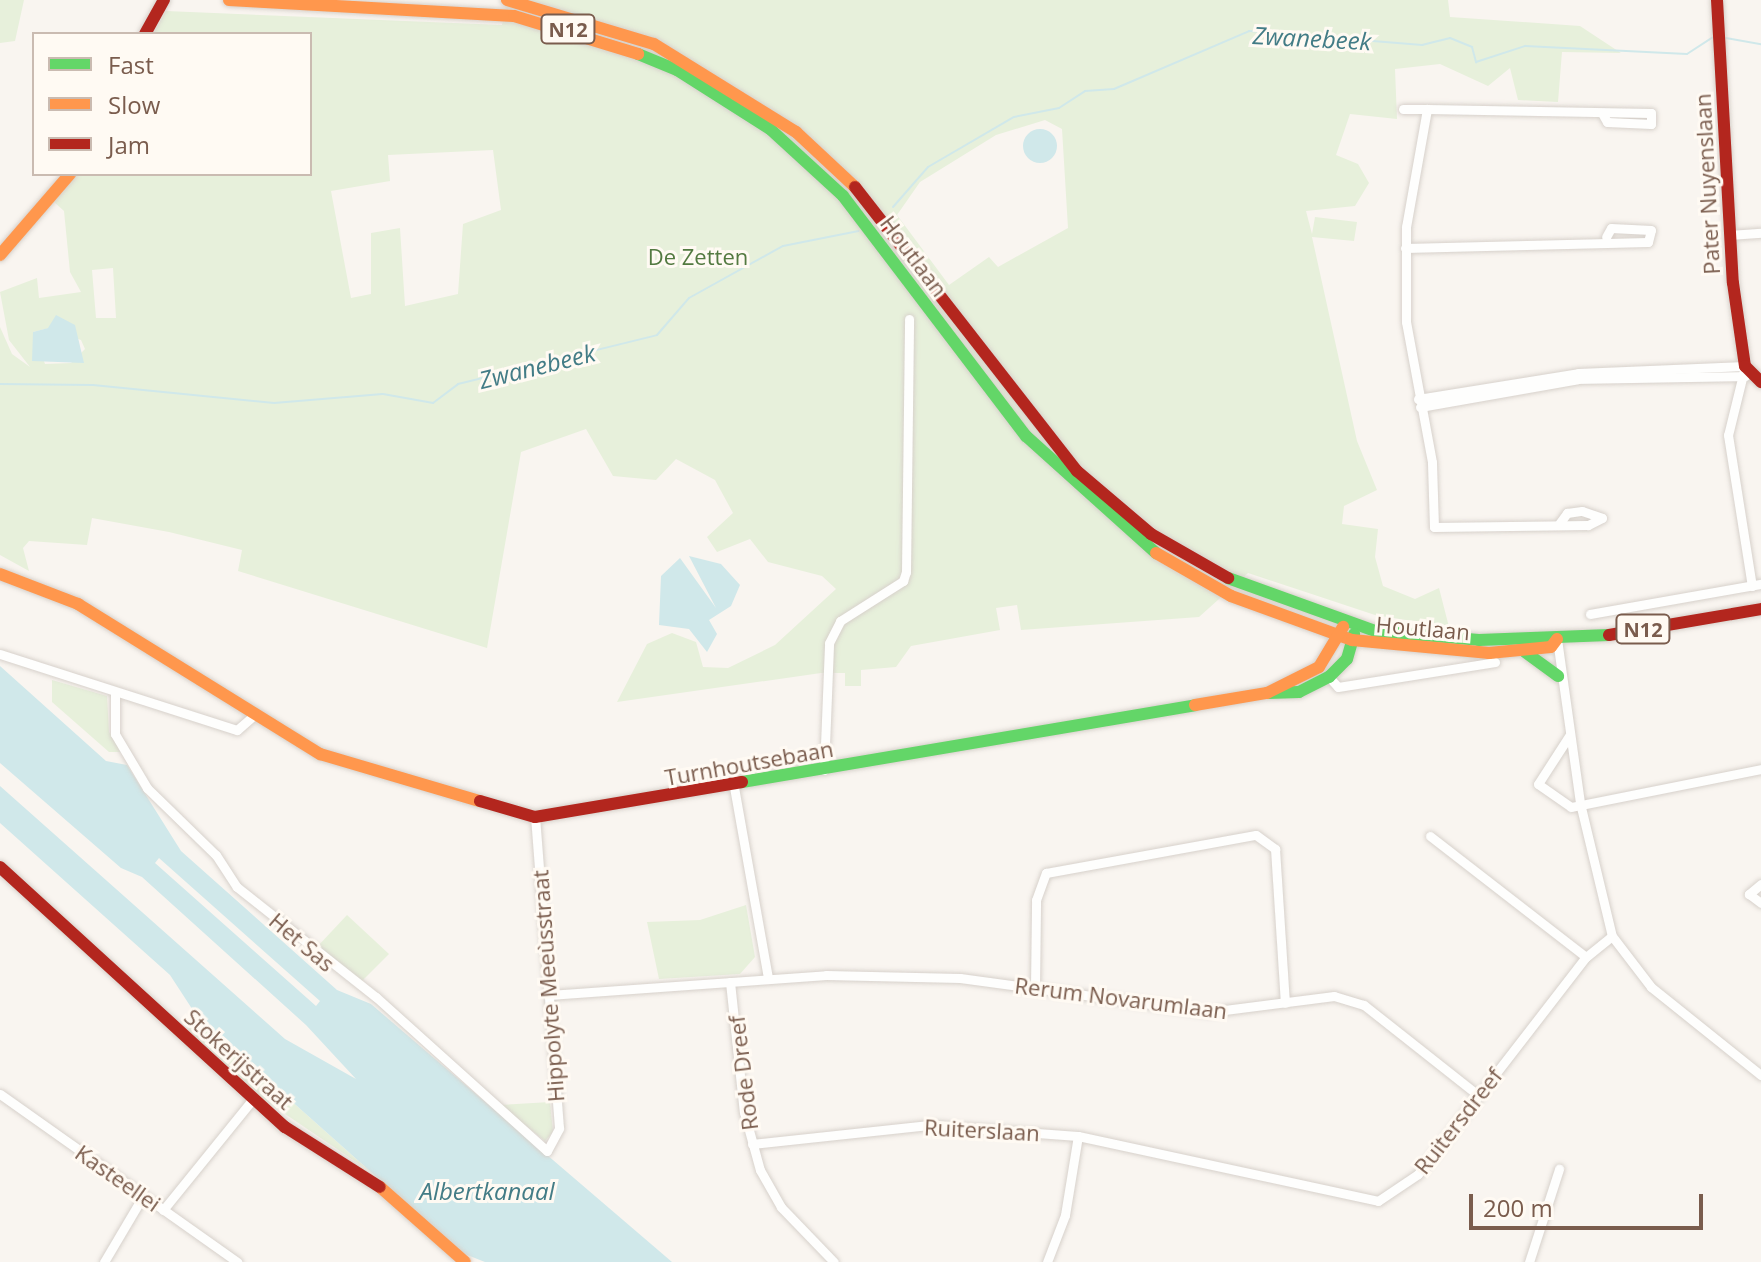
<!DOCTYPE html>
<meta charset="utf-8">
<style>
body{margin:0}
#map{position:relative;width:1761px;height:1262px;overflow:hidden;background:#f9f5f0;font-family:"Open Sans",sans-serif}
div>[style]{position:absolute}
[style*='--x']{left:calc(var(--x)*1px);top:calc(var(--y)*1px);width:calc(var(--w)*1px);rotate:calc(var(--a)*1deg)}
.green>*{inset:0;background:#e7f0db}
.water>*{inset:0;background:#d0e8ea}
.round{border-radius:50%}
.stream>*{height:2px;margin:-1px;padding:0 1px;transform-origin:1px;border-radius:1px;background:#d0e8ea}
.roads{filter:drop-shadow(0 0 2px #d7d1cb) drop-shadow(0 0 2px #d7d1cb)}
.street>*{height:9px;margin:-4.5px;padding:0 4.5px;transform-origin:4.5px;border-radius:4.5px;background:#fefefd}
.fast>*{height:12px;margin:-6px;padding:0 6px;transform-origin:6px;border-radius:6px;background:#63d668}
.slow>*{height:12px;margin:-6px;padding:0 6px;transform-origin:6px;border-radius:6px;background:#ff974d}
.jam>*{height:12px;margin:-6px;padding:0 6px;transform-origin:6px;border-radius:6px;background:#b3261e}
span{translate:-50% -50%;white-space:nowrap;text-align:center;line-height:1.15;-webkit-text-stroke:6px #fffaf3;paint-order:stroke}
.shield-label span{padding:2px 6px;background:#fffaf3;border:2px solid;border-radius:6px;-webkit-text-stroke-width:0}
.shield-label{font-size:20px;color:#7a5c4d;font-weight:700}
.street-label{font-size:22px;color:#7a5c4d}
.park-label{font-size:22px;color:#537a41}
.water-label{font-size:24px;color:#437c86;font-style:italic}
.legend{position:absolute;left:32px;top:32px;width:280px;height:144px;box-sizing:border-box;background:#fffaf3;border:2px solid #cabbb1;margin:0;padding:10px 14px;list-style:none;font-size:24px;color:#7a5c4d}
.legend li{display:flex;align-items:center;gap:16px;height:40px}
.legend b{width:40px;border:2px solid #cabbb1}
.scale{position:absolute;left:1469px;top:1194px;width:234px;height:36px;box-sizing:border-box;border:4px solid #7a5c4d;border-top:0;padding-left:10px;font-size:24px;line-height:28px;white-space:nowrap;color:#7a5c4d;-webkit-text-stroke:6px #fffaf3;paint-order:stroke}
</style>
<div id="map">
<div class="green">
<div style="clip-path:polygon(0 0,24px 0,15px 41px,0 43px)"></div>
<div style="clip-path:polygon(evenodd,507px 0,1448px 0,1450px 17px,1580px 26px,1621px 53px,1562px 52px,1558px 102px,1518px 100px,1510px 68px,1488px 86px,1440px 64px,1395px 69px,1397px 119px,1350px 114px,1336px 155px,1358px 164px,1369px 183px,1355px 206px,1306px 211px,1312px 234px,1315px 217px,1357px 222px,1354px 241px,1312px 237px,1357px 441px,1377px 490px,1344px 506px,1342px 524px,1378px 529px,1375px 557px,1383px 586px,1415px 599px,1439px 588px,1449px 627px,1375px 615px,1248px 573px,1199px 617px,1021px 630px,1017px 605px,996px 608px,1000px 630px,911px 646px,896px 667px,861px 670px,861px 686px,845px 686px,845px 673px,821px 673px,617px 702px,647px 644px,672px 633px,696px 642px,703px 667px,728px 668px,775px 645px,836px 589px,822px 576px,768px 562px,750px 539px,717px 552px,707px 537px,733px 513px,715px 480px,676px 459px,656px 480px,613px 476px,586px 429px,521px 452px,487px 648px,238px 571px,242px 550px,169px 532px,92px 518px,87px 545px,29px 541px,23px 548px,29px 571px,0 555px,0 327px,12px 354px,30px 367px,9px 340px,0 292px,37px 278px,39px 298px,81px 292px,70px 272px,64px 211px,53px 201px,75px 174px,310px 174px,310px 34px,153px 34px,166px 11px,502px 25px,507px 0,1045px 120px,1062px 129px,1068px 228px,998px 267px,989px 257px,949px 285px,897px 215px,920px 182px,996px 135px,1045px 120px,507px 0,493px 150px,501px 210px,463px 224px,458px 294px,405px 306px,400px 228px,371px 233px,371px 294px,351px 298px,331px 191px,390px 181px,388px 155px,493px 150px,507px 0,113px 268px,116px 318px,96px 318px,92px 270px,113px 268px,507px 0,49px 328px,81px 340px,85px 349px,71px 363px,45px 364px,33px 332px,49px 328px)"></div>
<div style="clip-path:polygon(52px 680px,107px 696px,109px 732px,122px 752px,109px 752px,52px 702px)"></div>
<div style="clip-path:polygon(746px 905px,755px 957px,740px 974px,659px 979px,647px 922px,700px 920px)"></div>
<div style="clip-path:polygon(347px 915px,389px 954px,362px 981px,317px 947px)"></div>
<div style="clip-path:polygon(198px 1018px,371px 1172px,257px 1095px,187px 1031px)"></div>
<div style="clip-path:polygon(550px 1102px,553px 1132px,545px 1141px,500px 1105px)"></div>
</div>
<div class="water">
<div class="round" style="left:1023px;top:129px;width:34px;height:34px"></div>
<div style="clip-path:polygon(56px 315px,75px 325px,84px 363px,32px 361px,33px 332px,48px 328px)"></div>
<div style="clip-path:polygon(689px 556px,721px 564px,740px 585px,731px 606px,709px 620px,717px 634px,707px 652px,689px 629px,659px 625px,661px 576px,680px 558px,716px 608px)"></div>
<div style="clip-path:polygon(evenodd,0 666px,106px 761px,127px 765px,181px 851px,337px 990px,371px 1004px,672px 1262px,485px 1262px,462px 1253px,198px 1018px,170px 975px,0 823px,0 786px,285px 1039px,356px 1079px,306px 1025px,142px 877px,121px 868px,0 763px,0 666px,159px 858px,320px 1001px,316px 1006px,155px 863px,159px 858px)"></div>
</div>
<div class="stream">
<div style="--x:1726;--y:38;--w:36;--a:10"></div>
<div style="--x:893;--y:207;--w:53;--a:-48.8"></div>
<div style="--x:928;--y:167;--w:99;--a:-30.2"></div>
<div style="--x:1014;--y:117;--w:46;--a:-11.3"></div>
<div style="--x:1059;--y:108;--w:31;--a:-33"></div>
<div style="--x:1085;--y:91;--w:29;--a:-4"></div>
<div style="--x:1114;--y:89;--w:147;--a:-23.2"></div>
<div style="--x:1249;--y:31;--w:174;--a:4.6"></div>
<div style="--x:1422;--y:45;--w:29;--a:-14"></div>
<div style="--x:1450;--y:38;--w:24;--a:22"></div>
<div style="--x:1472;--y:47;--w:16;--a:75"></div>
<div style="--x:1476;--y:62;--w:52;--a:-18.1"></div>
<div style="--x:1525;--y:46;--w:162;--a:2.8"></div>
<div style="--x:1687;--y:54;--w:30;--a:-33"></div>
<div style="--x:0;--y:384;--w:93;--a:0.6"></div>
<div style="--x:93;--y:385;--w:182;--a:5.7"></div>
<div style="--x:274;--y:403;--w:109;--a:-4.7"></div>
<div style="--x:383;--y:394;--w:51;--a:10.2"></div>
<div style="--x:433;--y:403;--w:31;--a:-37"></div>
<div style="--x:458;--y:384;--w:205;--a:-13.8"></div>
<div style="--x:657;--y:335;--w:49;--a:-49.1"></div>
<div style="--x:689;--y:298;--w:107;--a:-29"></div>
<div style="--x:783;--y:246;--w:77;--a:-11.2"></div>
</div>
<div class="roads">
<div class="street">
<div style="--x:1403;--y:109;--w:24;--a:0"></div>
<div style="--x:1729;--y:235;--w:32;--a:-4"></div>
<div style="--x:1405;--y:248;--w:243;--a:-1.4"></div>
<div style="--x:1648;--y:242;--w:12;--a:-76"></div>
<div style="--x:1651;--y:230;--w:40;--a:-177.1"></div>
<div style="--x:1611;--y:228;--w:10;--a:119"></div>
<div style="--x:1418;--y:399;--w:162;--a:-9.2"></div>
<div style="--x:1578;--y:373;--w:167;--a:-2.4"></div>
<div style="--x:1745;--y:366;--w:71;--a:103.8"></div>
<div style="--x:1728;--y:435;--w:153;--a:81"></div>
<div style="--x:1420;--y:407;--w:160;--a:-10"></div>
<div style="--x:1578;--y:379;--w:167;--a:-1"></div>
<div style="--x:1559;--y:524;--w:14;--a:-54"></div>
<div style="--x:1567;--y:513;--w:15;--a:-8"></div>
<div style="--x:1582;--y:511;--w:21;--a:19"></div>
<div style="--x:1602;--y:518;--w:16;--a:153"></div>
<div style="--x:1588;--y:525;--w:154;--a:179.3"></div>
<div style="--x:1434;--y:527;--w:65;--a:-91.8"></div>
<div style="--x:1432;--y:462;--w:142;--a:-100.5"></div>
<div style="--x:1406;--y:322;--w:95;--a:-90"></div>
<div style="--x:1406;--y:227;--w:120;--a:-79.9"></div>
<div style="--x:1427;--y:109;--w:224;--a:1"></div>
<div style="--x:1651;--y:113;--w:11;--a:90"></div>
<div style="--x:1651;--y:124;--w:44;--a:-177.4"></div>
<div style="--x:1607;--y:122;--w:10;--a:-119"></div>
<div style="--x:1590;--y:614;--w:174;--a:-10"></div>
<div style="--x:1557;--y:639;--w:166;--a:82"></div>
<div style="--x:1580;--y:803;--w:137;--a:76.5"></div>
<div style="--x:1612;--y:936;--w:64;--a:52.6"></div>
<div style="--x:1651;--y:987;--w:141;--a:38.7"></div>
<div style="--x:0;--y:654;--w:249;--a:17.8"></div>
<div style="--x:237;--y:730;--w:20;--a:-41"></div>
<div style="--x:1329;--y:677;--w:13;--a:48"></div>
<div style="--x:1338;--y:687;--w:159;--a:-9"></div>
<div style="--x:115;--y:694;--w:40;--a:90"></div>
<div style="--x:115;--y:734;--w:63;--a:59.3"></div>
<div style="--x:147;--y:788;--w:96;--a:44.2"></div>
<div style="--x:216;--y:855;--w:38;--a:57"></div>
<div style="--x:237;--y:887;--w:177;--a:38.4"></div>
<div style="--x:376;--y:997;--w:230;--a:42"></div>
<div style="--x:547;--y:1151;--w:26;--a:-62"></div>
<div style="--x:559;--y:1128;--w:312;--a:-94.4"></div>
<div style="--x:1569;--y:736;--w:57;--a:122.9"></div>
<div style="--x:1538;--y:784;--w:40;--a:34.9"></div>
<div style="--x:1571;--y:807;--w:194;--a:-11.3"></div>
<div style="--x:824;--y:770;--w:127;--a:-87.7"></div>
<div style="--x:829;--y:643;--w:25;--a:-63"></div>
<div style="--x:840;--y:621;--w:75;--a:-32.4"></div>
<div style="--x:903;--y:581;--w:9;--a:-72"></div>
<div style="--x:906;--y:572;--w:253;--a:-89.3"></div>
<div style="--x:734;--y:787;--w:194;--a:79.9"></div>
<div style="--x:1430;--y:836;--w:197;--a:37.8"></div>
<div style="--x:1761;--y:884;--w:16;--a:140"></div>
<div style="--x:1749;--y:894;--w:15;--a:37"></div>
<div style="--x:730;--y:982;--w:131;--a:83.9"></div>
<div style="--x:744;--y:1112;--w:60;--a:74.6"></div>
<div style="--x:760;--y:1170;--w:43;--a:60.4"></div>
<div style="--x:781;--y:1207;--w:76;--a:46.1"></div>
<div style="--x:1035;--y:988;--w:88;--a:-89.3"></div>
<div style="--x:1036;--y:900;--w:29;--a:-70"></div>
<div style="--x:1046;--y:873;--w:213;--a:-10.3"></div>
<div style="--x:1256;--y:835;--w:24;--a:36"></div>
<div style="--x:1275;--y:849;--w:154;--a:86.3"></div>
<div style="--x:549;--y:995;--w:278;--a:-4.1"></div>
<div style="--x:826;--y:975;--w:134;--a:1.3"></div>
<div style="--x:960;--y:978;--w:251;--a:7.8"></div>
<div style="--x:1209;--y:1012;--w:126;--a:-7.3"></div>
<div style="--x:1334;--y:996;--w:31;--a:17"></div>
<div style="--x:1364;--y:1005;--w:145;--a:38.3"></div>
<div style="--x:0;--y:1094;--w:291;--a:35.3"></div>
<div style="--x:752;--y:1144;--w:178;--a:-6.1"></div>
<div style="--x:929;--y:1125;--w:149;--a:4.2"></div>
<div style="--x:1078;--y:1136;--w:307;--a:12.2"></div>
<div style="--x:1378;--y:1201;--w:48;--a:-34"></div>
<div style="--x:1418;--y:1174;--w:274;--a:-52.3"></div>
<div style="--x:1586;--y:957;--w:33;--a:-39"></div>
<div style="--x:163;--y:1210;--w:143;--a:-51"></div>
<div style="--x:104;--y:1262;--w:77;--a:-59.4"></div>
<div style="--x:1047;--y:1262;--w:50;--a:-69"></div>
<div style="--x:1065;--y:1215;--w:80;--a:-80.7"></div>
<div style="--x:1529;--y:1262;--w:98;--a:-72.1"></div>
</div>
<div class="fast">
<div style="--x:638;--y:54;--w:42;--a:22.3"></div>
<div style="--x:677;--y:70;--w:110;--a:32.4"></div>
<div style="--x:770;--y:129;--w:99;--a:42.5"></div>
<div style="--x:843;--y:196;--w:302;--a:52.7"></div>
<div style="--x:1026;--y:436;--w:175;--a:42"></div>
<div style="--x:1228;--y:578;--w:156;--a:19.8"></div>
<div style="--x:1375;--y:631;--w:104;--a:4.9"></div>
<div style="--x:1479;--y:640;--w:130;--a:-2.2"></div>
<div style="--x:1525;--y:652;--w:41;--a:36"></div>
<div style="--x:1268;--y:693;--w:31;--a:-2"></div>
<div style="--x:1299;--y:692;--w:34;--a:-27"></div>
<div style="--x:1329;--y:677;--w:25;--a:-45"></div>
<div style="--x:1347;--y:659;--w:26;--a:-74"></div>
<div style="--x:742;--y:782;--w:459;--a:-9.6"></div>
</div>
<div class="slow">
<div style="--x:229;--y:0;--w:285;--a:3.2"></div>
<div style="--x:514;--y:16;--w:130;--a:17"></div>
<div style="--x:507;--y:0;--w:153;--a:16.7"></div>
<div style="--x:654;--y:44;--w:167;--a:31.8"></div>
<div style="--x:796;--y:132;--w:81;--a:43"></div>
<div style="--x:0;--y:255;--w:107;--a:-49.2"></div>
<div style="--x:1156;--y:553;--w:86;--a:29.8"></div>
<div style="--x:1231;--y:596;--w:129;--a:20"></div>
<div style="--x:1352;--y:640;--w:138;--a:5.4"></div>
<div style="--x:1489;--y:653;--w:62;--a:-5.5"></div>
<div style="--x:1551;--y:647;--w:10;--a:-53"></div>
<div style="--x:0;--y:574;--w:84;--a:21"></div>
<div style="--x:78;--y:604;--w:285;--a:31.8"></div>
<div style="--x:320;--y:754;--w:167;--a:16.4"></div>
<div style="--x:1195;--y:705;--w:73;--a:-9.5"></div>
<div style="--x:1267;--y:693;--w:58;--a:-26.6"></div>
<div style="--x:1319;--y:667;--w:47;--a:-59"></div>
<div style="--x:380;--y:1187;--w:113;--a:41.4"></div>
</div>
<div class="jam">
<div style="--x:1717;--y:0;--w:283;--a:86.8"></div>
<div style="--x:1733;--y:283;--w:84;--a:81.8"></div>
<div style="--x:1745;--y:366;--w:23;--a:45"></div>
<div style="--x:145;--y:34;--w:39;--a:-61"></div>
<div style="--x:855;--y:187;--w:360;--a:52"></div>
<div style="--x:1077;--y:471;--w:97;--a:40.4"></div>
<div style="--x:1151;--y:534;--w:89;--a:29.7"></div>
<div style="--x:1609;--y:635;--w:154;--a:-9.7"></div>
<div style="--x:480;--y:801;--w:57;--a:16.2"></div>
<div style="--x:535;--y:817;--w:210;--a:-9.6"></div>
<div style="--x:0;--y:867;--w:386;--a:42.4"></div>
<div style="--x:285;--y:1127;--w:112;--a:32.3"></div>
</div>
</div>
<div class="shield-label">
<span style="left:568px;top:29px">N12</span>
<span style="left:1643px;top:629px">N12</span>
</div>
<div class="street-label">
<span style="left:1707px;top:184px;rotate:-93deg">Pater Nuyenslaan</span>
<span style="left:914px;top:256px;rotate:53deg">Houtlaan</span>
<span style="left:1423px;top:628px;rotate:5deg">Houtlaan</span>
<span style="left:749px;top:763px;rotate:-10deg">Turnhoutsebaan</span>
<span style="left:302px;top:942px;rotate:40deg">Het Sas</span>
<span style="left:548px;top:986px;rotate:-94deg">Hippolyte Meeùsstraat</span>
<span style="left:1121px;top:998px;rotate:7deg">Rerum Novarumlaan</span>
<span style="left:239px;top:1059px;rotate:42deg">Stokerijstraat</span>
<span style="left:743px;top:1073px;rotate:-97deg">Rode Dreef</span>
<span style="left:1458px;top:1121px;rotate:-52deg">Ruitersdreef</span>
<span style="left:982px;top:1130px;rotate:3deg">Ruiterslaan</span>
<span style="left:118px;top:1178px;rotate:35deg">Kasteellei</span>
</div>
<div class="park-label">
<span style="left:698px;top:257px">De Zetten</span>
</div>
<div class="water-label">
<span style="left:1312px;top:38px;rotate:3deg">Zwanebeek</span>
<span style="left:537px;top:366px;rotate:-14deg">Zwanebeek</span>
<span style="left:487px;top:1191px">Albertkanaal</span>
</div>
<ul class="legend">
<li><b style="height:10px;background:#63d668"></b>Fast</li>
<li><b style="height:10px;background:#ff974d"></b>Slow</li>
<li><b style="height:10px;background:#b3261e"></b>Jam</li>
</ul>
<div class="scale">200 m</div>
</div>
